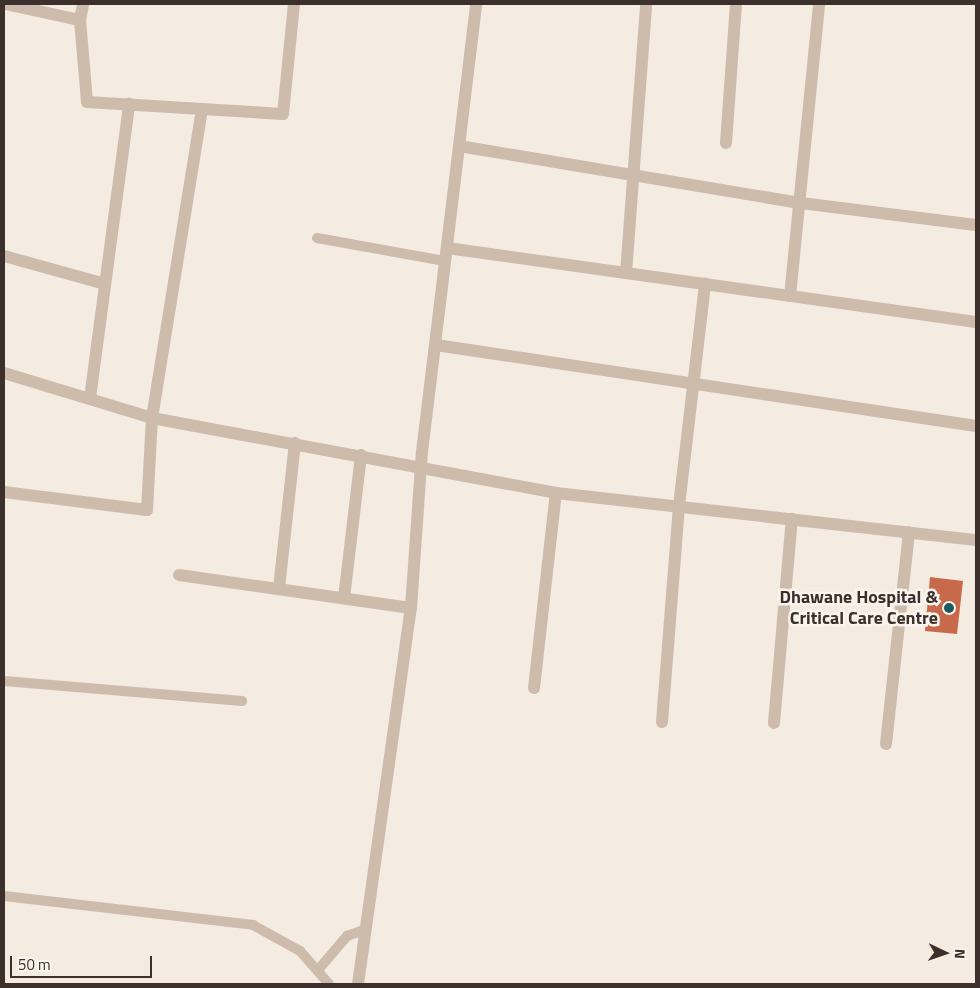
<!DOCTYPE html>
<style>
body{margin:0}
#map{position:relative;width:980px;height:988px;overflow:hidden;background:#f4ebe1;font-family:"Titillium Web",sans-serif}
div>[style]{position:absolute}
[style*='--x']{left:calc(var(--x)*1px);top:calc(var(--y)*1px);width:calc(var(--w)*1px);rotate:calc(var(--a)*1deg)}
.building>*{inset:0;background:#c8694b}
.service>*{height:10px;margin:-5px;padding:0 5px;transform-origin:5px;border-radius:5px;background:#cdbbac}
.minor>*{height:12px;margin:-6px;padding:0 6px;transform-origin:6px;border-radius:6px;background:#cdbbac}
.tertiary>*{height:12px;margin:-6px;padding:0 6px;transform-origin:6px;border-radius:6px;background:#cdbbac}
.dots>*{width:14px;height:14px;translate:-50% -50%;box-sizing:border-box;border:2px solid #fbf5ee;border-radius:50%}
span{translate:-50% -50%;white-space:nowrap;text-align:center;line-height:1.15;-webkit-text-stroke:5px #fbf5ee;paint-order:stroke}
.poi-label{font-size:18px;color:#3b302b;font-weight:700}
.right{translate:-100% -50%;text-align:right}
.frame{position:absolute;inset:0;border:5px solid #3b302b;pointer-events:none}
.north{position:absolute;left:920px;top:928px;width:50px;height:50px;-webkit-text-stroke:4px #fbf5ee;paint-order:stroke;rotate:93deg;font-size:14px;font-weight:700;line-height:20px;text-align:center;color:#3b302b}
.north::after{content:'';display:block;margin:auto;width:18px;height:22px;background:#3b302b;clip-path:polygon(50% 0,100% 100%,50% 72%,0 100%)}
.scale{position:absolute;left:10px;top:956px;width:142px;height:22px;box-sizing:border-box;border:2px solid #3b302b;border-top:0;padding-left:6px;font-size:15px;line-height:18px;white-space:nowrap;color:#3b302b;-webkit-text-stroke:4px #fbf5ee;paint-order:stroke}
</style>
<div id="map">
<div class="building">
<div style="clip-path:polygon(930px 577px,963px 581px,957px 634px,925px 631px)"></div>
</div>
<div class="service">
<div style="--x:317;--y:238;--w:130;--a:10.2"></div>
<div style="--x:4;--y:681;--w:239;--a:4.8"></div>
<div style="--x:4;--y:896;--w:251;--a:6.6"></div>
<div style="--x:253;--y:925;--w:54;--a:29"></div>
<div style="--x:300;--y:951;--w:44;--a:48.7"></div>
<div style="--x:318;--y:970;--w:45;--a:-49.5"></div>
<div style="--x:347;--y:936;--w:20;--a:-20"></div>
</div>
<div class="minor">
<div style="--x:5;--y:4;--w:77;--a:12"></div>
<div style="--x:80;--y:20;--w:16;--a:-79"></div>
<div style="--x:80;--y:20;--w:82;--a:85.1"></div>
<div style="--x:87;--y:102;--w:196;--a:3.5"></div>
<div style="--x:283;--y:114;--w:111;--a:-84.3"></div>
<div style="--x:726;--y:143;--w:139;--a:-85.9"></div>
<div style="--x:459;--y:146;--w:347;--a:9.5"></div>
<div style="--x:801;--y:203;--w:176;--a:7.2"></div>
<div style="--x:447;--y:248;--w:534;--a:7.96"></div>
<div style="--x:4;--y:256;--w:105;--a:15.5"></div>
<div style="--x:626;--y:273;--w:270;--a:-85.7"></div>
<div style="--x:790;--y:296;--w:293;--a:-84.3"></div>
<div style="--x:436;--y:345;--w:546;--a:8.53"></div>
<div style="--x:4;--y:373;--w:155;--a:16.9"></div>
<div style="--x:152;--y:418;--w:313;--a:-80.8"></div>
<div style="--x:90;--y:398;--w:297;--a:-82.4"></div>
<div style="--x:4;--y:492;--w:144;--a:7.2"></div>
<div style="--x:147;--y:510;--w:92;--a:-86.9"></div>
<div style="--x:152;--y:418;--w:411;--a:10.5"></div>
<div style="--x:556;--y:493;--w:423;--a:6.4"></div>
<div style="--x:179;--y:575;--w:234;--a:8.1"></div>
<div style="--x:279;--y:588;--w:146;--a:-83.7"></div>
<div style="--x:344;--y:598;--w:144;--a:-83.2"></div>
<div style="--x:534;--y:688;--w:196;--a:-83.6"></div>
<div style="--x:662;--y:722;--w:217;--a:-85.5"></div>
<div style="--x:679;--y:506;--w:224;--a:-83.3"></div>
<div style="--x:774;--y:723;--w:205;--a:-85"></div>
<div style="--x:886;--y:744;--w:213;--a:-83.8"></div>
</div>
<div class="tertiary">
<div style="--x:358;--y:984;--w:380;--a:-82"></div>
<div style="--x:411;--y:608;--w:156;--a:-86"></div>
<div style="--x:422;--y:452;--w:451;--a:-83.1"></div>
</div>
<div class="dots">
<div style="left:949px;top:608px;background:#1f5a5e"></div>
</div>
<div class="poi-label">
<span class="right" style="left:938px;top:608px">Dhawane Hospital &amp;<br>Critical Care Centre</span>
</div>
<div class="frame"></div>
<div class="north">N</div>
<div class="scale">50 m</div>
</div>
